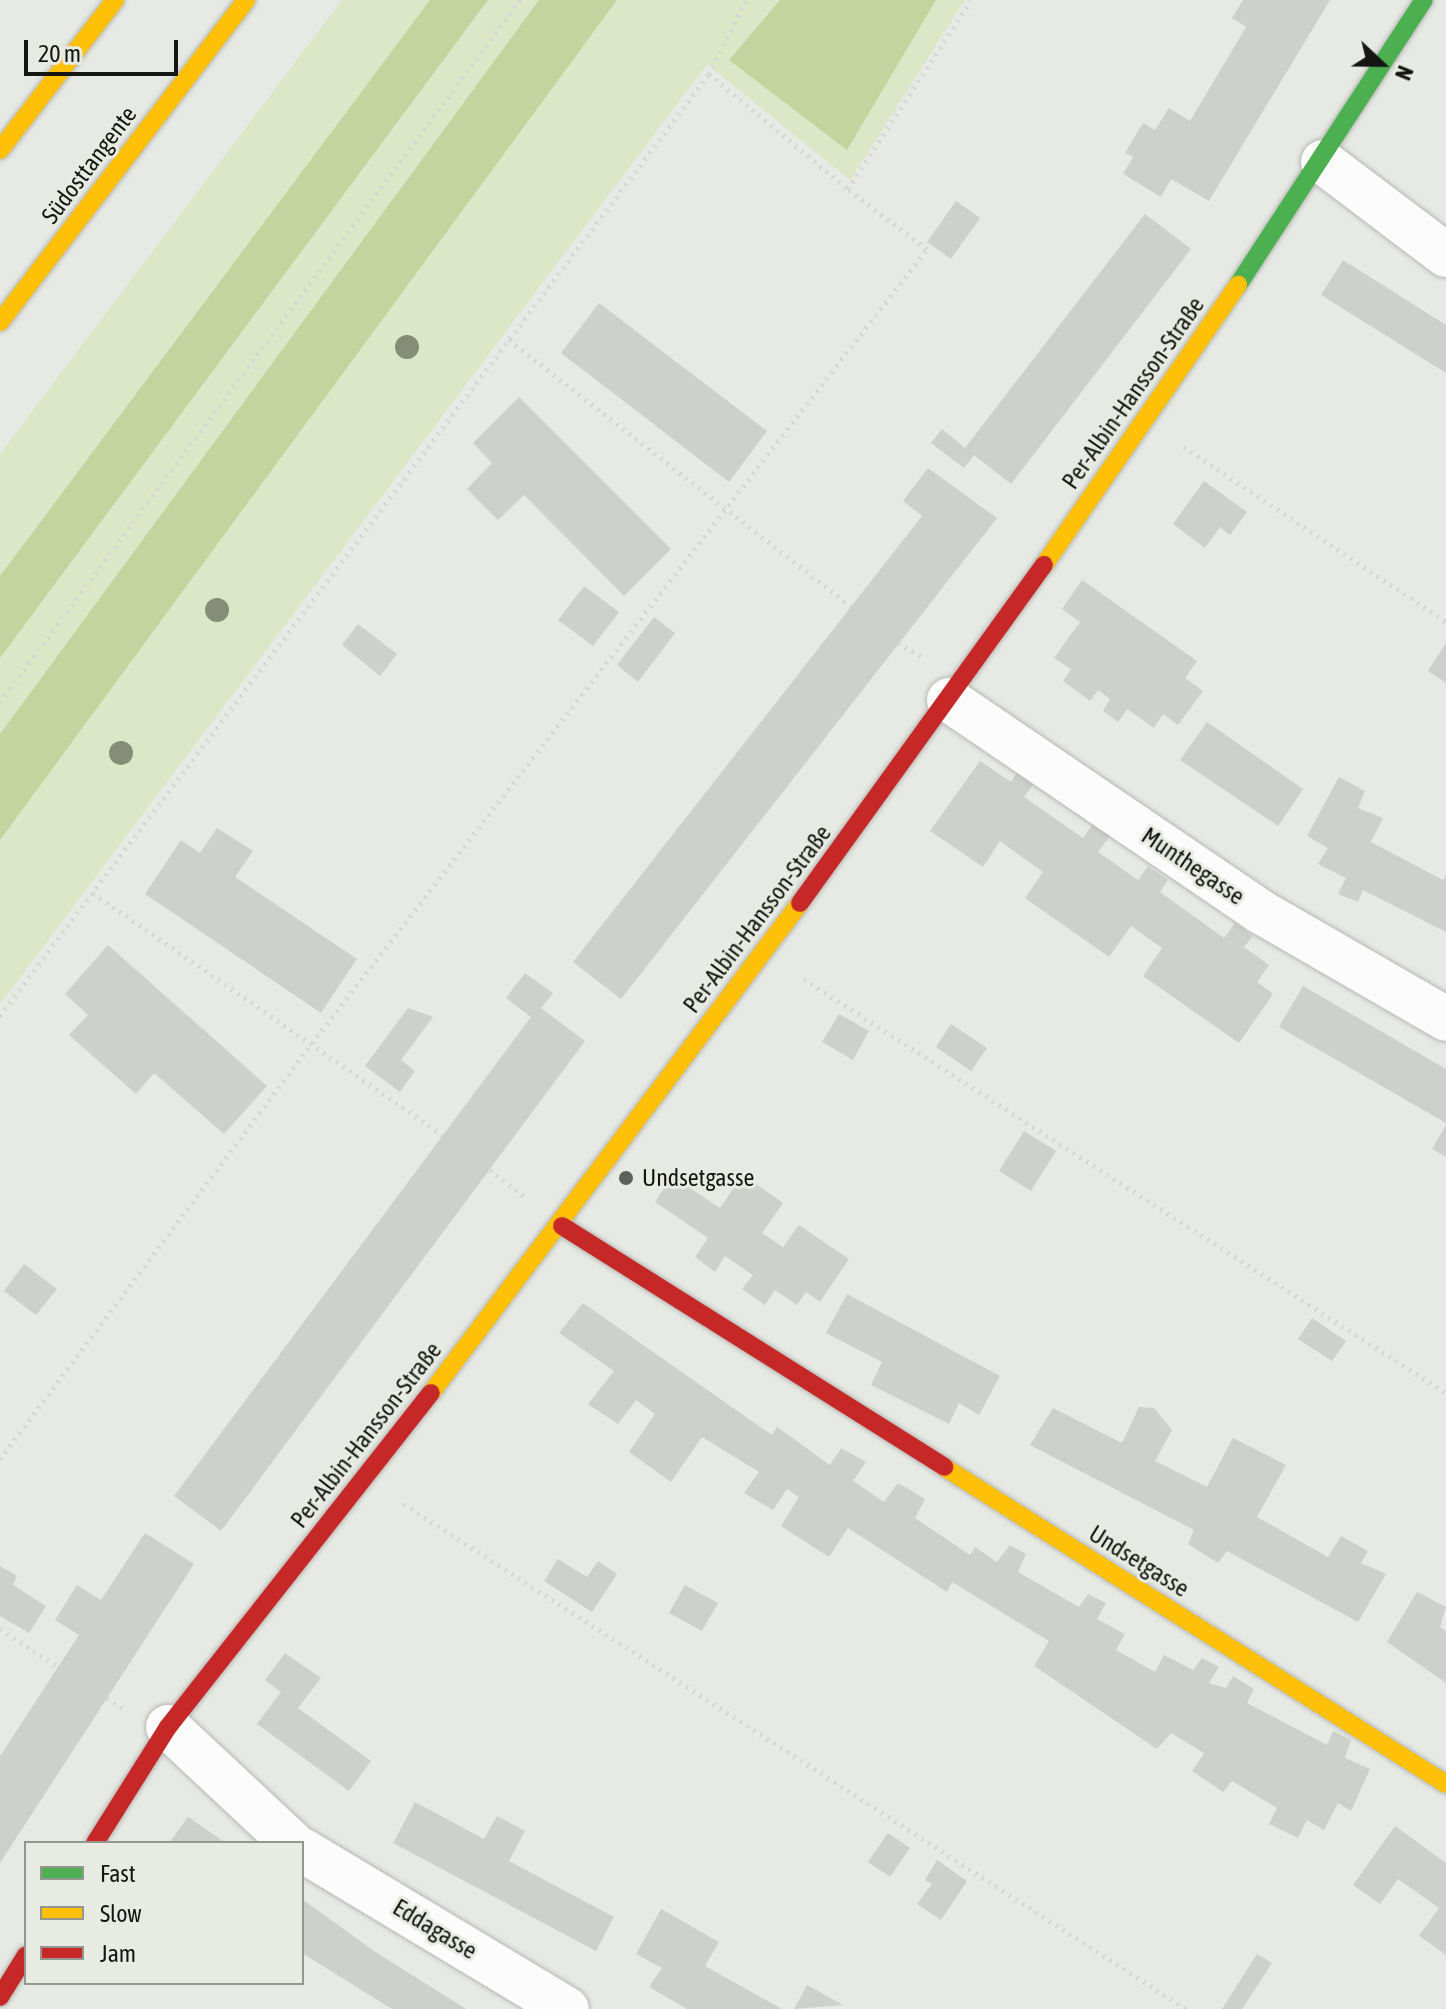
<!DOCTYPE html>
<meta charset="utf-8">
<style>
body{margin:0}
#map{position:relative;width:1446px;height:2009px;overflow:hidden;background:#e7e9e4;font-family:"Asap Condensed",sans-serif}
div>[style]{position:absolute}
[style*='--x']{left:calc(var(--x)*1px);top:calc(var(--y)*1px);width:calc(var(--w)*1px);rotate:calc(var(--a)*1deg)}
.green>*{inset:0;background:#dbe7c6}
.forest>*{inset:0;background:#c3d49e}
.building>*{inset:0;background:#ced0cc}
.path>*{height:5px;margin-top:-2.5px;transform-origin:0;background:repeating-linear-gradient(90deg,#d5d5d5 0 2px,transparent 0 8px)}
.roads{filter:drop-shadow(0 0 2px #b6b8b4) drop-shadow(0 0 2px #b6b8b4)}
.street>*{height:44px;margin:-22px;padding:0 22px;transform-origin:22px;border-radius:22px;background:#fbfcfb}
.fast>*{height:18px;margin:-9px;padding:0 9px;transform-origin:9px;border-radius:9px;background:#4caf50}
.slow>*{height:18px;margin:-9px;padding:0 9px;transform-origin:9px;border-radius:9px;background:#ffc107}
.jam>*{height:18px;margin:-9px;padding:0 9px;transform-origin:9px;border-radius:9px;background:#c62828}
.trees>*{width:24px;height:24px;margin:-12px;border-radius:50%;background:#868d76}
.dots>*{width:22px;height:22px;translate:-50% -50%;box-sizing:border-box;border:4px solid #e8ebe2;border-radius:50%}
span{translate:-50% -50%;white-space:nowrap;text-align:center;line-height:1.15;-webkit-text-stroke:6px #e8ebe2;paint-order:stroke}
.street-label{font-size:24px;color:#151613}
.poi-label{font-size:24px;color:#151613}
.left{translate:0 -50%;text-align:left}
.legend{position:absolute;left:24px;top:1841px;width:280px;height:144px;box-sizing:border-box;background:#e8ebe2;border:2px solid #94968f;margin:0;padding:10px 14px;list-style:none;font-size:24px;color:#151613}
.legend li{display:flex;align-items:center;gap:16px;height:40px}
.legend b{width:40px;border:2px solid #94968f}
.north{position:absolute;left:1342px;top:24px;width:80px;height:80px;-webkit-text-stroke:6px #e8ebe2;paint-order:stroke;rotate:112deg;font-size:22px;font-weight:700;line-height:32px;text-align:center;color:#151613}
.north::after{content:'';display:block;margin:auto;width:28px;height:36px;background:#151613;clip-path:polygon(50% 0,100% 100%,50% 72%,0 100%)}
.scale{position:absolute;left:24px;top:40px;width:154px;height:36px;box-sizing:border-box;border:4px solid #151613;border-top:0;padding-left:10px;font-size:24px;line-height:28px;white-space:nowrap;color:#151613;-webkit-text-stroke:6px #e8ebe2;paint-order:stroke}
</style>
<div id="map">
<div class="green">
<div style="clip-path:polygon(342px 0,430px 0,0 576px,0 454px)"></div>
<div style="clip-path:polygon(488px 0,539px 0,0 734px,0 658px)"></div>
<div style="clip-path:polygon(617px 0,780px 0,729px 60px,847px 149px,936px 0,965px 0,850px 180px,707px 64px,0 1004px,0 840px,5px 830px)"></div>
</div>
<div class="forest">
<div style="clip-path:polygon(430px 0,488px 0,0 658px,0 576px)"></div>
<div style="clip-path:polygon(539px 0,617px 0,0 840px,0 734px)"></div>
<div style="clip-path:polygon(780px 0,936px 0,847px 150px,729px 60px)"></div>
</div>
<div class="building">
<div style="clip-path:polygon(1243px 0,1330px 0,1209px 201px,1171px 179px,1161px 197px,1123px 174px,1133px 157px,1125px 153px,1143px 123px,1155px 130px,1169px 108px,1190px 121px,1246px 27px,1232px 18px)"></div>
<div style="clip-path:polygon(956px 201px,980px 218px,951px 259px,927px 242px)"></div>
<div style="clip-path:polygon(1145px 214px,1191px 249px,1011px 484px,974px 455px,964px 468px,931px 443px,942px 429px,965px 448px)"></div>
<div style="clip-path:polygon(1343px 260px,1446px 325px,1446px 373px,1321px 295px)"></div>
<div style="clip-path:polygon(599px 303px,767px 431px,729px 482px,561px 353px)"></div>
<div style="clip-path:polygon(519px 397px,671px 549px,624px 596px,524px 495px,498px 520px,467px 489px,492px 463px,473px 443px)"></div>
<div style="clip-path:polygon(928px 468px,997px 518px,621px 999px,573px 962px,922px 516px,903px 501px)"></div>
<div style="clip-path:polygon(1204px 481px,1247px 512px,1230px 535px,1220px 527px,1205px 548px,1173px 524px)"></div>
<div style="clip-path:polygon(1082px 580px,1197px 661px,1185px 678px,1203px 691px,1178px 725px,1163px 714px,1154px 728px,1127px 709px,1118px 722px,1103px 711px,1110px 699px,1098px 690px,1090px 701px,1063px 681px,1071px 669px,1054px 658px,1080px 622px,1062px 609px)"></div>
<div style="clip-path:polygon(584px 586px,619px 612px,593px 646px,558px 620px)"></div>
<div style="clip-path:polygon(654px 617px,675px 633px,638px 682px,617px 665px)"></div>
<div style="clip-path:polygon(358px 624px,397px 654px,380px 676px,342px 645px)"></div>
<div style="clip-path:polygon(1446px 643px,1446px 683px,1428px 671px)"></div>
<div style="clip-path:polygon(1207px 722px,1303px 789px,1278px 826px,1180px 760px)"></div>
<div style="clip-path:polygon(980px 761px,1011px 782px,1019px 769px,1036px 781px,1024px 797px,1083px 838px,1093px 824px,1110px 836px,1098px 852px,1138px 880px,1148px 866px,1168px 880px,1160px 892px,1224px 938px,1235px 923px,1253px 936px,1244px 947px,1269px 965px,1257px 982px,1273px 994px,1239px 1043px,1143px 976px,1162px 948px,1131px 926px,1109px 957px,1025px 898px,1043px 872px,1000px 841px,983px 867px,930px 831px)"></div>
<div style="clip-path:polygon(1339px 777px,1365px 791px,1358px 808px,1383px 818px,1371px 842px,1443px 880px,1446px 875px,1446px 932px,1363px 890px,1358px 902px,1338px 894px,1346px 878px,1318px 864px,1328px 848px,1307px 836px)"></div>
<div style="clip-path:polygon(217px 828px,253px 851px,235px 877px,357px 959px,321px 1013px,145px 894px,181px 840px,200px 853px)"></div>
<div style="clip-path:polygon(108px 945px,267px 1086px,224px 1134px,154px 1073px,136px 1094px,69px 1035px,88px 1015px,65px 994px)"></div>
<div style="clip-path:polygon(525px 973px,553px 993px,541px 1008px,585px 1041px,221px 1531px,174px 1496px,531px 1017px,506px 998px)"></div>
<div style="clip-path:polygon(1303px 986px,1446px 1069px,1446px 1123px,1279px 1027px)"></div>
<div style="clip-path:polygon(408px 1008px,433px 1017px,401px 1060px,415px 1071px,400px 1092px,365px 1066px)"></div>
<div style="clip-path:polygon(839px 1014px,869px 1031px,853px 1060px,822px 1042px)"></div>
<div style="clip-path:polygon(951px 1024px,987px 1048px,971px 1071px,936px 1047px)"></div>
<div style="clip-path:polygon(1446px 1125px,1446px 1157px,1432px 1149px)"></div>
<div style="clip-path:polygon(1024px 1131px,1056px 1151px,1031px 1191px,999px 1171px)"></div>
<div style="clip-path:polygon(743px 1175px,783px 1203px,762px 1233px,783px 1247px,799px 1225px,849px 1259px,820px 1302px,806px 1292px,797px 1305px,775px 1290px,765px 1305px,742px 1289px,753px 1275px,725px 1256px,715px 1272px,695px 1257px,708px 1238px,655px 1202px,672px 1176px,720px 1208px)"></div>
<div style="clip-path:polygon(24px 1264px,57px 1289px,36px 1315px,4px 1291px)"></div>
<div style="clip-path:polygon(847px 1294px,1000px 1376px,979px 1415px,959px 1403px,949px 1424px,871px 1385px,882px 1362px,826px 1333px)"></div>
<div style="clip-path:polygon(583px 1303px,772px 1435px,777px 1427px,830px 1465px,841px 1448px,866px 1462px,853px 1481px,884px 1502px,898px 1483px,925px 1499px,915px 1518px,970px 1555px,975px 1547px,997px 1562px,1010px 1545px,1026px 1554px,1018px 1572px,1079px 1607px,1088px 1594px,1106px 1603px,1097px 1619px,1125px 1634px,1116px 1650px,1155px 1672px,1164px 1655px,1193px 1670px,1202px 1658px,1219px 1667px,1209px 1683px,1226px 1688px,1233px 1676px,1254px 1689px,1247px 1703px,1327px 1745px,1333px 1731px,1351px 1740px,1345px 1758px,1370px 1769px,1351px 1811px,1338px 1803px,1324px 1830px,1307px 1820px,1298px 1838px,1269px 1824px,1277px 1808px,1232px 1781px,1223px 1792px,1192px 1771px,1204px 1753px,1171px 1733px,1157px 1749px,1034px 1666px,1049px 1641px,952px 1582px,947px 1592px,848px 1528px,829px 1557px,781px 1526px,799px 1497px,787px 1489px,773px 1510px,744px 1493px,759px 1472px,702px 1437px,671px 1482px,629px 1452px,655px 1414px,636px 1400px,618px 1424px,588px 1404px,614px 1371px,559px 1333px)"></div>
<div style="clip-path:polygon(1312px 1318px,1346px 1341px,1332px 1361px,1298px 1339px)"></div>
<div style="clip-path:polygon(1139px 1407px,1154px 1408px,1172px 1430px,1155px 1461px,1207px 1487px,1233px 1438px,1286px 1465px,1257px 1517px,1328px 1557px,1341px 1536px,1368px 1551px,1361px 1563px,1386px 1574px,1358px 1622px,1227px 1551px,1218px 1563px,1188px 1544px,1194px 1530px,1030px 1445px,1053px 1408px,1122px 1443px)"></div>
<div style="clip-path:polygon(145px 1533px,194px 1564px,0 1863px,0 1756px,79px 1635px,55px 1620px,77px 1585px,101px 1600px)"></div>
<div style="clip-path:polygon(558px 1559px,587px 1577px,598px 1561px,617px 1574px,592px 1612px,544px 1581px)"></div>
<div style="clip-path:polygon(0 1566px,17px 1576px,13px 1585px,46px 1606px,29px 1633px,0 1616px)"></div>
<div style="clip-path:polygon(685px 1585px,718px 1603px,702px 1631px,669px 1613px)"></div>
<div style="clip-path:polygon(1417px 1592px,1446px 1607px,1440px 1627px,1446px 1631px,1446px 1683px,1387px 1642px)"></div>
<div style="clip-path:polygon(285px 1653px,321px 1678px,298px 1708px,371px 1761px,349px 1791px,257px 1724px,281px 1692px,265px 1680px)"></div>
<div style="clip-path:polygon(415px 1802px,484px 1839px,497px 1816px,525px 1831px,509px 1861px,614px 1917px,596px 1951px,393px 1843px)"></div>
<div style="clip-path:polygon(188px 1817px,226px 1843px,169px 1843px)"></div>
<div style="clip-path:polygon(1395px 1826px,1446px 1863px,1446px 1955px,1419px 1936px,1439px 1908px,1398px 1879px,1380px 1904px,1353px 1885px)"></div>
<div style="clip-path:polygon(888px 1833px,910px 1848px,890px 1877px,868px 1862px)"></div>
<div style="clip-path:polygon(937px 1860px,967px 1881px,941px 1920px,917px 1904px,932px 1884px,925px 1880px)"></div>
<div style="clip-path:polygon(302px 1899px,374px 1951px,466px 2009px,392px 2009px,302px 1953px)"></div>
<div style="clip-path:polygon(661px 1909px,719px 1942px,705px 1966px,782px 2009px,687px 2009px,649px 1987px,662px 1968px,636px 1954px)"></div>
<div style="clip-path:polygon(1257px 1954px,1272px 1963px,1242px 2009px,1222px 2009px)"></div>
<div style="clip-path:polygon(807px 1985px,843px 2005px,794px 2009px)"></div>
</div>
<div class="path">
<div style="--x:709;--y:74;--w:180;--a:39.6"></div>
<div style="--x:848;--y:189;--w:225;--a:-56.9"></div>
<div style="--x:509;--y:340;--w:433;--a:37.9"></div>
<div style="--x:1184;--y:447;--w:315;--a:33.7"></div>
<div style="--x:898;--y:643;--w:28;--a:30"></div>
<div style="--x:0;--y:702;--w:874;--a:-53.47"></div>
<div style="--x:93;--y:893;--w:426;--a:34.7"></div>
<div style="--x:804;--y:979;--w:764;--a:32.82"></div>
<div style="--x:0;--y:1016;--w:1179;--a:-53.03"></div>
<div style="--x:709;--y:74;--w:83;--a:-63.4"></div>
<div style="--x:490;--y:1170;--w:43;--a:37.4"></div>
<div style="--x:0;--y:1459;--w:520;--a:-53.13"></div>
<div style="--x:312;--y:1043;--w:1004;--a:-52.24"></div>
<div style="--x:927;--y:249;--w:99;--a:-142.8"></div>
<div style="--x:404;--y:1504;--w:931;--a:32.85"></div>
<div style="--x:0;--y:1629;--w:69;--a:33.2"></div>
<div style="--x:107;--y:1698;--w:22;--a:34"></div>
</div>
<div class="roads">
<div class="street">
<div style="--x:1323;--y:162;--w:154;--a:37.1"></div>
<div style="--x:949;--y:700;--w:377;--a:34.2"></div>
<div style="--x:1261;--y:912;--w:214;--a:30"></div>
<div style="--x:168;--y:1727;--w:170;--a:43.1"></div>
<div style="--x:302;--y:1850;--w:309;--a:31"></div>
</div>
<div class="fast">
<div style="--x:1238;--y:285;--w:340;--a:-56.9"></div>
</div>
<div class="slow">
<div style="--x:0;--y:150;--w:189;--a:-52.5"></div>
<div style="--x:0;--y:322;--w:405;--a:-52.6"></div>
<div style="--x:1044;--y:565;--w:341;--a:-55.3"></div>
<div style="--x:431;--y:1393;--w:613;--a:-53.02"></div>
<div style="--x:944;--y:1467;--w:594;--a:32.27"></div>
</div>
<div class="jam">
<div style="--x:800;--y:903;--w:417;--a:-54.2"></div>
<div style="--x:562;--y:1226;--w:452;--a:32.2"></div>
<div style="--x:95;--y:1843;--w:137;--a:-57.8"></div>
<div style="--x:168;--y:1727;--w:425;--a:-51.8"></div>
<div style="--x:0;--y:1997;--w:49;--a:-58.2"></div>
</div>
</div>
<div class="trees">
<div style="left:407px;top:347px"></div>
<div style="left:217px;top:610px"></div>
<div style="left:121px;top:753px"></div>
</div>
<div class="dots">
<div style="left:626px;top:1178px;background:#5e605c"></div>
</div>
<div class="street-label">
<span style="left:89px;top:165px;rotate:-53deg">Südosttangente</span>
<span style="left:1133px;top:393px;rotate:-55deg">Per-Albin-Hansson-Straße</span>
<span style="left:1193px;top:866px;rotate:34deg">Munthegasse</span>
<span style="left:757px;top:919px;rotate:-53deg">Per-Albin-Hansson-Straße</span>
<span style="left:366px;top:1435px;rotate:-52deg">Per-Albin-Hansson-Straße</span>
<span style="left:1139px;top:1561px;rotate:32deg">Undsetgasse</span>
<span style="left:435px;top:1929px;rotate:31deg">Eddagasse</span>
</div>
<div class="poi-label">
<span class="left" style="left:642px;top:1178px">Undsetgasse</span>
</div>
<ul class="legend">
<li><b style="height:10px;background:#4caf50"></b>Fast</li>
<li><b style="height:10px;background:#ffc107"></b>Slow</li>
<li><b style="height:10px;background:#c62828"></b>Jam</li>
</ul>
<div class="north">N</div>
<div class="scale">20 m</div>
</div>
